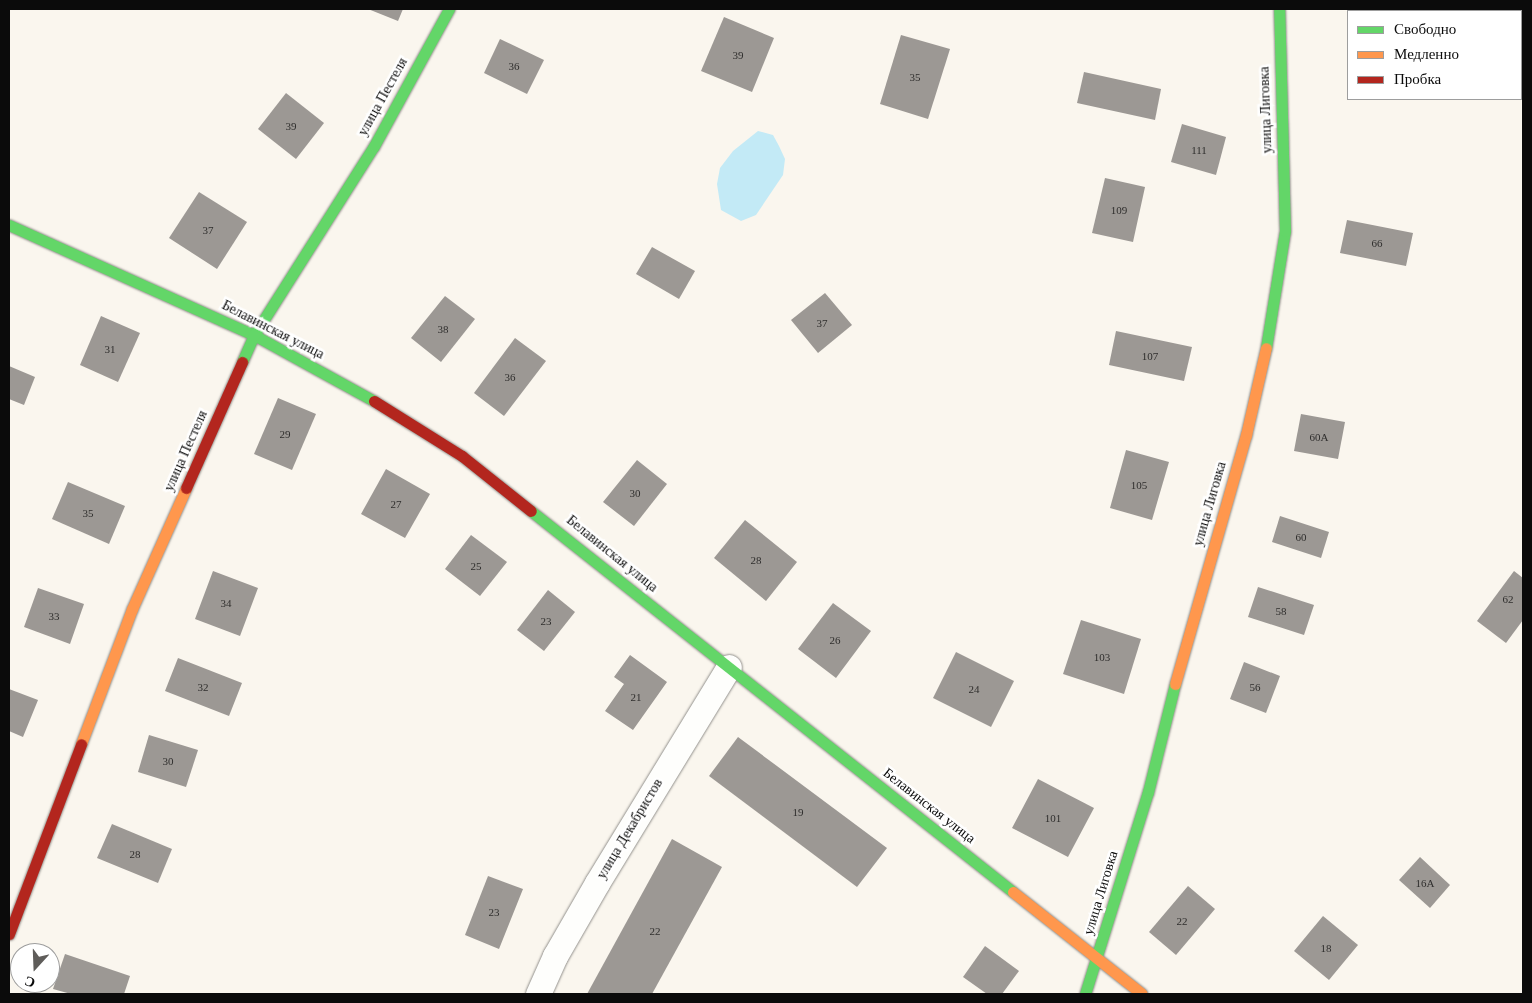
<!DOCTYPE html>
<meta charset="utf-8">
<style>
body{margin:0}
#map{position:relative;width:1532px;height:1003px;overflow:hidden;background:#faf6ee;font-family:"Times New Roman",serif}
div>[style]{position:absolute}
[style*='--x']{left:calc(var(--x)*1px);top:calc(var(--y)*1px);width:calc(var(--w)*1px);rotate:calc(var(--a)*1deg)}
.water>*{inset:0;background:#c3eaf6}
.building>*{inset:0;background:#9c9894}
.roads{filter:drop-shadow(0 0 1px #93918d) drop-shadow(0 0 1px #93918d)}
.street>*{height:25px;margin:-12.5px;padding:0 12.5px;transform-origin:12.5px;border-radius:12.5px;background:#fefefc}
.fast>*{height:11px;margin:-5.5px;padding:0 5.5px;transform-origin:5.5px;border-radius:5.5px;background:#63d668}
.slow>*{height:11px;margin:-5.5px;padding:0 5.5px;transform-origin:5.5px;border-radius:5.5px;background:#ff974d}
.jam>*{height:11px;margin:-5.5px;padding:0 5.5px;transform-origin:5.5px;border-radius:5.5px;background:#b3261e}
span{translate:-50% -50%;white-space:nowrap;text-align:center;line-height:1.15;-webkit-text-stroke:5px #fff;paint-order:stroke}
.number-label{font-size:11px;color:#2f2e2d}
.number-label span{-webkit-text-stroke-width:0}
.street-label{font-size:14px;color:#0b0b0b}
.frame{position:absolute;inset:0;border:10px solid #0b0b0b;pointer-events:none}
.legend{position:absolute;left:1347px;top:10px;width:175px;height:90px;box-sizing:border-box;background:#fff;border:1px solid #9d9d9d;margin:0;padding:6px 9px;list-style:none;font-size:15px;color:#0b0b0b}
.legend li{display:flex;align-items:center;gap:10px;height:25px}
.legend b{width:25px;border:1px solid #9d9d9d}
.north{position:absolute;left:10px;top:943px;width:50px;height:50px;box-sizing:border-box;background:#fff;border:1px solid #9d9d9d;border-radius:50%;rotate:200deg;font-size:14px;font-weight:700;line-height:20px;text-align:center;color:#0b0b0b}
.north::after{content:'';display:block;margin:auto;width:18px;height:22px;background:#5f5d5a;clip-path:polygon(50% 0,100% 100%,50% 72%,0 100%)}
</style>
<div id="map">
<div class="water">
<div style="clip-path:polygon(758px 131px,773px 135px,779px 146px,785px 159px,783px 175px,756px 215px,741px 221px,721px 210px,717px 184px,720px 168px,733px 151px)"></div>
</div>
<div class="building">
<div style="clip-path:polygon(368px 9px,403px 9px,398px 21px)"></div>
<div style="clip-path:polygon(1354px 9px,1390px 9px,1353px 11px)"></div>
<div style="clip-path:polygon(724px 17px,774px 38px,752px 92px,701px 71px)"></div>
<div style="clip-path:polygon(1523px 33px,1523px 59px,1521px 57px)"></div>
<div style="clip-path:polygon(901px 35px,950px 49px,928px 119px,880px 104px)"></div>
<div style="clip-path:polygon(500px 39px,544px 60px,527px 94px,484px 73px)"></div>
<div style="clip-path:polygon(1084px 72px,1161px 89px,1155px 120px,1077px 103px)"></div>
<div style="clip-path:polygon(286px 93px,324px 123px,296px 159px,258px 129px)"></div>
<div style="clip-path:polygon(1182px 124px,1226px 137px,1216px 175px,1171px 162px)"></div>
<div style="clip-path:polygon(1105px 178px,1145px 187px,1133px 242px,1092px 233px)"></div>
<div style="clip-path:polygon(199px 192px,247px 222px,217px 269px,169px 238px)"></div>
<div style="clip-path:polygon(1347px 220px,1413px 233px,1406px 266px,1340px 253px)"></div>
<div style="clip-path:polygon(652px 247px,695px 271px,679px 299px,636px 274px)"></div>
<div style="clip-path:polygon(825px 293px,852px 325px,818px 353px,791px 320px)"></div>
<div style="clip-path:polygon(445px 296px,475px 319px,441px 362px,411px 338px)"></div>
<div style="clip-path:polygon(101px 316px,140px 333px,118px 382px,80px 365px)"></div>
<div style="clip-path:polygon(1116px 331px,1192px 347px,1184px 381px,1109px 365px)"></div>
<div style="clip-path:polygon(515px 338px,546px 361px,504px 416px,474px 393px)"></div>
<div style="clip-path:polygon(9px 366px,35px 377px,24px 405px,9px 399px)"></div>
<div style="clip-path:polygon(278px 398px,316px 414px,292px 470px,254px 454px)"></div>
<div style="clip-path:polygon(1301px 414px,1345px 422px,1338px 459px,1294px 451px)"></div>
<div style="clip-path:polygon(1126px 450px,1169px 462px,1152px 520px,1110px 508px)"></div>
<div style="clip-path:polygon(637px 460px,667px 484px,634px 526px,603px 502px)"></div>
<div style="clip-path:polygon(386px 469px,430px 494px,405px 538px,361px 514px)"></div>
<div style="clip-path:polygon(68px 482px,125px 506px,109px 544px,52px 519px)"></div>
<div style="clip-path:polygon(1280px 516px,1329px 532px,1321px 558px,1272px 542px)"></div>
<div style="clip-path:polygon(745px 520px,797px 562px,766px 601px,714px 558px)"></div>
<div style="clip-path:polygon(471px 535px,507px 562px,480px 596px,445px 569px)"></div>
<div style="clip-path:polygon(213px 571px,258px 588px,240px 636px,195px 619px)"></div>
<div style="clip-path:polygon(1514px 571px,1523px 578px,1523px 620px,1506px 643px,1477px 621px)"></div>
<div style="clip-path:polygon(1258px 587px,1314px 605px,1304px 635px,1248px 617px)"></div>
<div style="clip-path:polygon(38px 588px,84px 604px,70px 644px,24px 627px)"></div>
<div style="clip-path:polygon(548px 590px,575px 612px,544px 651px,517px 630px)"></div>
<div style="clip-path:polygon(833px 603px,871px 631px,836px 678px,798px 649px)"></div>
<div style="clip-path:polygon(1081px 620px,1141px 639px,1124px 694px,1063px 674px)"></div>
<div style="clip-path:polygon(956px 652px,1014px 681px,991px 727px,933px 698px)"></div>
<div style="clip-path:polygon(630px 655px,667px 682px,633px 730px,605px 711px,624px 684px,614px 677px)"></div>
<div style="clip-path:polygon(178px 658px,242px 683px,229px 716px,165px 691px)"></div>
<div style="clip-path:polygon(1244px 662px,1280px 676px,1266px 713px,1230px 699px)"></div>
<div style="clip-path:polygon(9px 689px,38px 700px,23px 737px,9px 731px)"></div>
<div style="clip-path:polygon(149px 735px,198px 750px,186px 787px,138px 772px)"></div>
<div style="clip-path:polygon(738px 737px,887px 848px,857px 887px,709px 776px)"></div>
<div style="clip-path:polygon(1038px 779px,1094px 808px,1068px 857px,1012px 828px)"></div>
<div style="clip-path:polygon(112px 824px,172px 849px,158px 883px,97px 858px)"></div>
<div style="clip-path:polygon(672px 839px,722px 867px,652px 994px,587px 994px)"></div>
<div style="clip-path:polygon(1420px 857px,1450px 885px,1430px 908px,1399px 880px)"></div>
<div style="clip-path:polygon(488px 876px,523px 889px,499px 949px,465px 935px)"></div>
<div style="clip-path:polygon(1188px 886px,1215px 909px,1176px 955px,1149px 932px)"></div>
<div style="clip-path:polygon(1323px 916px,1358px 945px,1329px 980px,1294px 951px)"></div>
<div style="clip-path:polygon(985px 946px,1019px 971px,1002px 994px,987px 994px,963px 977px)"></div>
<div style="clip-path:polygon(65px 954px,130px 976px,124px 994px,71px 994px,53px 989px)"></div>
</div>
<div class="roads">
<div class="street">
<div style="--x:538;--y:994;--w:42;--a:-65.9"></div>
<div style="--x:555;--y:956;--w:84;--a:-60.1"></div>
<div style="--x:597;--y:883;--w:253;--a:-58.6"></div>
</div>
<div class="fast">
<div style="--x:9;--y:225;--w:269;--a:24.2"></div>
<div style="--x:254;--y:335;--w:137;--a:28.8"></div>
<div style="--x:1266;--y:348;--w:119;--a:-80.8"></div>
<div style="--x:1285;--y:231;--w:222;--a:-91.5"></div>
<div style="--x:242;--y:362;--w:30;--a:-66"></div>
<div style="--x:254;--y:335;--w:224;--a:-57.6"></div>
<div style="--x:374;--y:146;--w:156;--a:-61.3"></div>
<div style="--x:531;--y:511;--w:614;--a:38.32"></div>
<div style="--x:1085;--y:994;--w:212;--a:-72.7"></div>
<div style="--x:1148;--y:792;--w:111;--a:-76"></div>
</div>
<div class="slow">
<div style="--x:1175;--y:684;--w:259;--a:-74.1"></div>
<div style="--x:1246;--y:435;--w:89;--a:-77.1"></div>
<div style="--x:81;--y:744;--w:144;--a:-69.3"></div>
<div style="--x:132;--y:609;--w:133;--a:-65.9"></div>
<div style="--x:1013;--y:892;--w:164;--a:38.3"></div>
</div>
<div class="jam">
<div style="--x:374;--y:401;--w:104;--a:32"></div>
<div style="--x:462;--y:456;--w:88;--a:38.6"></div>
<div style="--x:186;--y:488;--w:138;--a:-66"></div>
<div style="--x:9;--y:934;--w:203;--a:-69.2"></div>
</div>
</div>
<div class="number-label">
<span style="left:738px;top:55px">39</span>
<span style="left:514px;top:66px">36</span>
<span style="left:915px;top:77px">35</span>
<span style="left:291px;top:126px">39</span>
<span style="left:1199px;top:150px">111</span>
<span style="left:1119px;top:210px">109</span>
<span style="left:208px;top:230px">37</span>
<span style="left:1377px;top:243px">66</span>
<span style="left:822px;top:323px">37</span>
<span style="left:443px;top:329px">38</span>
<span style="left:110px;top:349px">31</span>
<span style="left:1150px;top:356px">107</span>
<span style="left:510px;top:377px">36</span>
<span style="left:285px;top:434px">29</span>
<span style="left:1319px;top:437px">60А</span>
<span style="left:1139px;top:485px">105</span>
<span style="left:635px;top:493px">30</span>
<span style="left:396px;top:504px">27</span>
<span style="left:88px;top:513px">35</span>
<span style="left:1301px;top:537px">60</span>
<span style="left:756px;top:560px">28</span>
<span style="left:476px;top:566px">25</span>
<span style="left:1508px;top:599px">62</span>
<span style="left:226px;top:603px">34</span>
<span style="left:1281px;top:611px">58</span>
<span style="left:54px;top:616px">33</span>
<span style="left:546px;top:621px">23</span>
<span style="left:835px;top:640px">26</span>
<span style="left:1102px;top:657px">103</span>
<span style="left:203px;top:687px">32</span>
<span style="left:1255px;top:687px">56</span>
<span style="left:974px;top:689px">24</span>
<span style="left:636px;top:697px">21</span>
<span style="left:168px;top:761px">30</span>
<span style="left:798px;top:812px">19</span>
<span style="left:1053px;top:818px">101</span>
<span style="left:135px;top:854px">28</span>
<span style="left:1425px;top:883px">16А</span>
<span style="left:494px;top:912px">23</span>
<span style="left:1182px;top:921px">22</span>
<span style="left:655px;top:931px">22</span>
<span style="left:1326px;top:948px">18</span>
</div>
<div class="street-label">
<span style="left:383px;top:97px;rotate:-61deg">улица Пестеля</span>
<span style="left:1266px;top:110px;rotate:-92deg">улица Лиговка</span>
<span style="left:273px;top:330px;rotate:27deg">Белавинская улица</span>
<span style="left:186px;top:451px;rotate:-66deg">улица Пестеля</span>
<span style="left:1210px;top:504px;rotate:-74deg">улица Лиговка</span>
<span style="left:612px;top:554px;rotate:39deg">Белавинская улица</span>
<span style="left:929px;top:806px;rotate:38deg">Белавинская улица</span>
<span style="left:630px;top:829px;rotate:-59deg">улица Декабристов</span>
<span style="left:1101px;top:893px;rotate:-73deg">улица Лиговка</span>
</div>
<div class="frame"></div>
<ul class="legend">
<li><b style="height:6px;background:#63d668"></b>Свободно</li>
<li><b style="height:6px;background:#ff974d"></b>Медленно</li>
<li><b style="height:6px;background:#b3261e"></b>Пробка</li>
</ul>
<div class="north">С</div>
</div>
